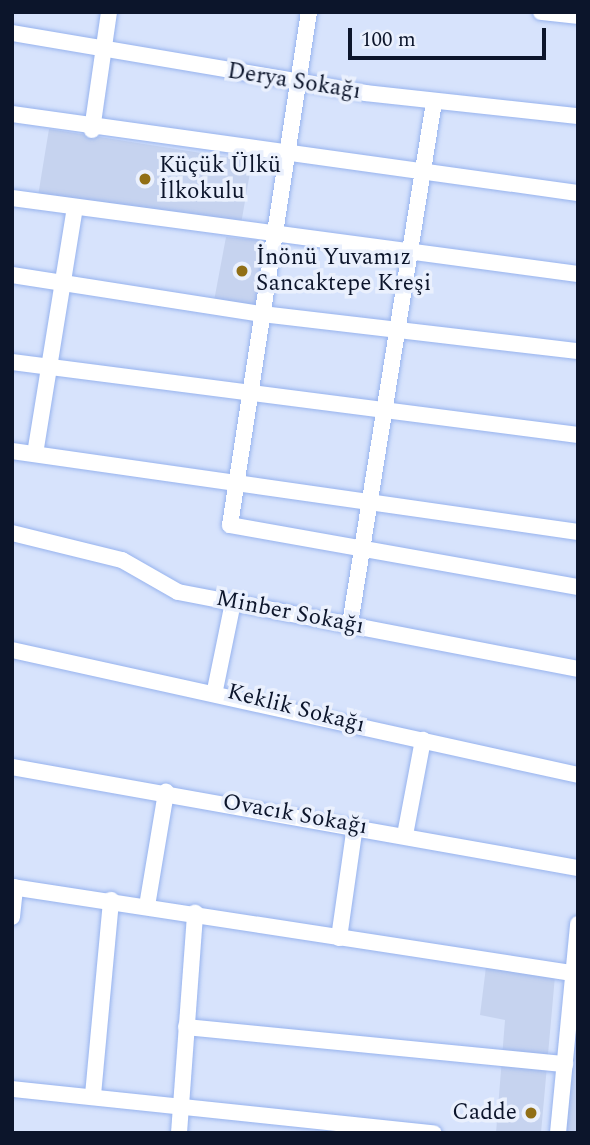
<!DOCTYPE html>
<meta charset="utf-8">
<style>
body{margin:0}
#map{position:relative;width:590px;height:1145px;overflow:hidden;background:#d7e3fc;font-family:Spectral,serif}
div>[style]{position:absolute}
[style*='--x']{left:calc(var(--x)*1px);top:calc(var(--y)*1px);width:calc(var(--w)*1px);rotate:calc(var(--a)*1deg)}
.built>*{inset:0;background:#c6d3ef}
.roads{filter:drop-shadow(0 0 2px #97b3ee) drop-shadow(0 0 2px #97b3ee)}
.minor>*{height:16px;margin:-8px;padding:0 8px;transform-origin:8px;border-radius:8px;background:#fff}
.dots>*{width:19px;height:19px;translate:-50% -50%;box-sizing:border-box;border:4px solid #eaf0fd;border-radius:50%}
span{translate:-50% -50%;white-space:nowrap;text-align:center;line-height:1.15;-webkit-text-stroke:7px #eaf0fd;paint-order:stroke}
.street-label{font-size:23px;color:#0c152b}
.poi-label{font-size:23px;color:#0c152b}
.left{translate:0 -50%;text-align:left}
.right{translate:-100% -50%;text-align:right}
.frame{position:absolute;inset:0;border:14px solid #0c152b;pointer-events:none}
.scale{position:absolute;left:348px;top:28px;width:198px;height:32px;box-sizing:border-box;border:4px solid #0c152b;border-top:0;padding-left:9px;font-size:21px;line-height:24px;white-space:nowrap;color:#0c152b;-webkit-text-stroke:5px #eaf0fd;paint-order:stroke}
</style>
<div id="map">
<div class="built">
<div style="clip-path:polygon(49px 129px,252px 161px,241px 224px,38px 196px)"></div>
<div style="clip-path:polygon(226px 237px,268px 241px,258px 308px,214px 301px)"></div>
<div style="clip-path:polygon(486px 967px,555px 976px,541px 1133px,496px 1133px,505px 1020px,480px 1015px)"></div>
<div style="clip-path:polygon(576px 1028px,578px 1133px,564px 1133px)"></div>
</div>
<div class="roads">
<div class="minor">
<div style="--x:309;--y:12;--w:519;--a:98.75"></div>
<div style="--x:230;--y:525;--w:353;--a:10.1"></div>
<div style="--x:541;--y:12;--w:37;--a:6"></div>
<div style="--x:12;--y:33;--w:358;--a:9.6"></div>
<div style="--x:365;--y:93;--w:214;--a:6.2"></div>
<div style="--x:12;--y:114;--w:571;--a:7.95"></div>
<div style="--x:92;--y:130;--w:119;--a:-81.8"></div>
<div style="--x:12;--y:198;--w:571;--a:7.65"></div>
<div style="--x:12;--y:275;--w:253;--a:8.9"></div>
<div style="--x:262;--y:314;--w:318;--a:6.7"></div>
<div style="--x:12;--y:362;--w:571;--a:7.35"></div>
<div style="--x:12;--y:451;--w:572;--a:8.14"></div>
<div style="--x:35;--y:454;--w:249;--a:-80.8"></div>
<div style="--x:12;--y:533;--w:113;--a:13.8"></div>
<div style="--x:122;--y:560;--w:64;--a:29.7"></div>
<div style="--x:178;--y:592;--w:407;--a:10.9"></div>
<div style="--x:350;--y:624;--w:529;--a:-80.86"></div>
<div style="--x:12;--y:650;--w:580;--a:12.45"></div>
<div style="--x:215;--y:690;--w:90;--a:-78.4"></div>
<div style="--x:12;--y:767;--w:575;--a:10.12"></div>
<div style="--x:405;--y:835;--w:97;--a:-79.3"></div>
<div style="--x:12;--y:887;--w:567;--a:8.73"></div>
<div style="--x:147;--y:906;--w:116;--a:-80.5"></div>
<div style="--x:12;--y:917;--w:30;--a:-84"></div>
<div style="--x:339;--y:938;--w:113;--a:-81.9"></div>
<div style="--x:186;--y:1027;--w:381;--a:5.6"></div>
<div style="--x:12;--y:1089;--w:424;--a:6"></div>
<div style="--x:93;--y:1095;--w:196;--a:-84.7"></div>
<div style="--x:179;--y:1133;--w:221;--a:-85.8"></div>
<div style="--x:558;--y:1133;--w:210;--a:-84.5"></div>
</div>
</div>
<div class="dots">
<div style="left:145px;top:179px;background:#916f16"></div>
<div style="left:242px;top:271px;background:#916f16"></div>
<div style="left:531px;top:1113px;background:#916f16"></div>
</div>
<div class="street-label">
<span style="left:294px;top:82px;rotate:9deg">Derya Sokağı</span>
<span style="left:290px;top:613px;rotate:11deg">Minber Sokağı</span>
<span style="left:296px;top:709px;rotate:14deg">Keklik Sokağı</span>
<span style="left:295px;top:815px;rotate:10deg">Ovacık Sokağı</span>
</div>
<div class="poi-label">
<span class="left" style="left:159px;top:179px">Küçük Ülkü<br>İlkokulu</span>
<span class="left" style="left:256px;top:271px">İnönü Yuvamız<br>Sancaktepe Kreşi</span>
<span class="right" style="left:517px;top:1113px">Cadde</span>
</div>
<div class="frame"></div>
<div class="scale">100 m</div>
</div>
